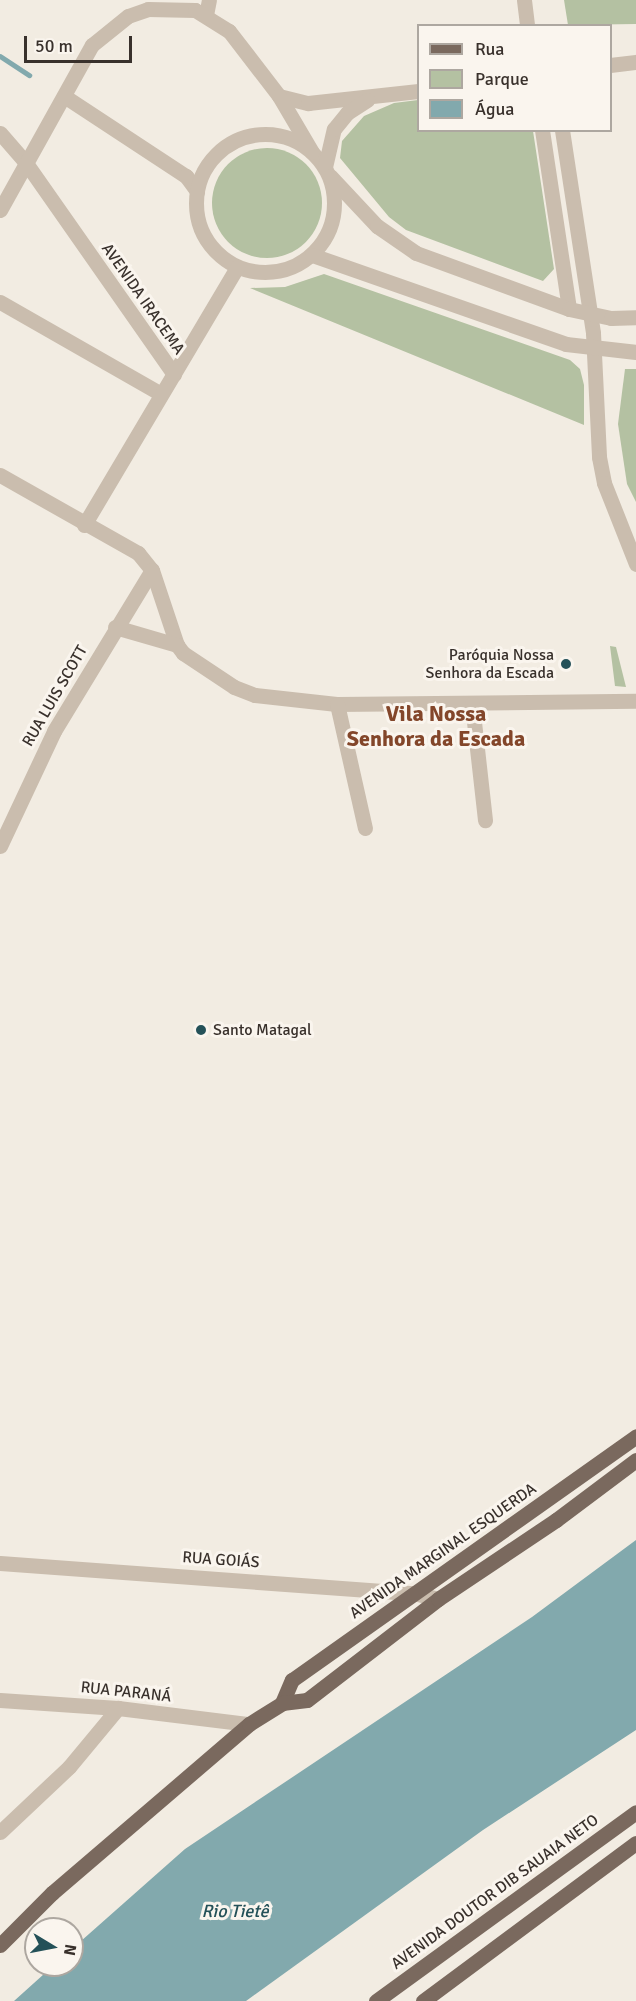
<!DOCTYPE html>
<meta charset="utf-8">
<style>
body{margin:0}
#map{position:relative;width:636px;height:2001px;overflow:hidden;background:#f2ece2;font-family:Signika,sans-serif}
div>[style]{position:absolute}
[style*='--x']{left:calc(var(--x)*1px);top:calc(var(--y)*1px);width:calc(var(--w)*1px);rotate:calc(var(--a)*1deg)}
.green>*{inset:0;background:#b4c1a2}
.round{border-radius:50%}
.water>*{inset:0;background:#82a9ad}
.stream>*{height:4.5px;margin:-2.25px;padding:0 2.25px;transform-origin:2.25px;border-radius:2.25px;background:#82a9ad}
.minor>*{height:15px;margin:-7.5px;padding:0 7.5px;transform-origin:7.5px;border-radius:7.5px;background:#cabdae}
.minor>.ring{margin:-7.5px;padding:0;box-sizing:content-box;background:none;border:15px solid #cabdae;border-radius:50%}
.major>*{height:15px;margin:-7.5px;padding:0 7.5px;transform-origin:7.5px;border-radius:7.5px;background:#7a695e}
.dots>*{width:16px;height:16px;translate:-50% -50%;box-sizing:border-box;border:3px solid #faf5ee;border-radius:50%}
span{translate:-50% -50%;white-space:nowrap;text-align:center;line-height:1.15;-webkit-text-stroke:6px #faf5ee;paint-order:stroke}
.street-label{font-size:16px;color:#39312c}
.poi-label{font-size:16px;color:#39312c}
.right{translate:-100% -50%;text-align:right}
.left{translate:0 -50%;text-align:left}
.water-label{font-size:18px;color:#245158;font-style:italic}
.district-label{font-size:22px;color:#83462a;font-weight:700}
.legend{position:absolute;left:417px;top:24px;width:195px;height:108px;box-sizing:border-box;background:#faf5ee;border:2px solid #ada7a0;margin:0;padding:8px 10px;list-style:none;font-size:18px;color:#39312c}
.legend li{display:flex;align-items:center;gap:12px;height:30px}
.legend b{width:30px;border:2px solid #ada7a0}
.north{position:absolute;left:24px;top:1917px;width:60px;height:60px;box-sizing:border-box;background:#faf5ee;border:2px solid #ada7a0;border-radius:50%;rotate:100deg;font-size:16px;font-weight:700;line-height:24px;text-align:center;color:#39312c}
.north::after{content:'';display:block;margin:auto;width:21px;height:27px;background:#245158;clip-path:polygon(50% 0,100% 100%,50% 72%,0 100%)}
.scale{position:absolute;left:24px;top:36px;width:108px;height:27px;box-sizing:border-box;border:3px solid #39312c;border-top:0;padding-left:8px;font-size:18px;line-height:21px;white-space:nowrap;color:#39312c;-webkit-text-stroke:4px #faf5ee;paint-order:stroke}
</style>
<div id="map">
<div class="green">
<div style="clip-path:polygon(564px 0,636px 0,636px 24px,568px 25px)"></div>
<div style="clip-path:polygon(418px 100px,418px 130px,533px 131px,554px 269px,543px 281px,406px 230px,389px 217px,340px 158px,342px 141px,364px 116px,394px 103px)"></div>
<div class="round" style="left:212px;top:148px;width:110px;height:110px"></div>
<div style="clip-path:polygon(324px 274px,570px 360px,580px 369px,584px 385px,584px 425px,250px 288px,285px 287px)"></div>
<div style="clip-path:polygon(625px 369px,636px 369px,636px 502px,627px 484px,618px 424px)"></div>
<div style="clip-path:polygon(610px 646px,616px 647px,626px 687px,615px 686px)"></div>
</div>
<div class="water">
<div style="clip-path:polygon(636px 1540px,636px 1730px,483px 1830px,246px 2001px,14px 2001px,54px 1965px,72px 1965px,72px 1949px,185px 1849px,532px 1617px)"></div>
</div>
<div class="stream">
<div style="--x:0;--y:56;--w:35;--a:33"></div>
</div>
<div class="minor">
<div style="--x:524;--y:0;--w:26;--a:83"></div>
<div style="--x:206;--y:15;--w:15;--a:-79"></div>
<div style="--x:610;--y:65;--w:26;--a:-7"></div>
<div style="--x:64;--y:96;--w:146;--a:33.3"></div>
<div style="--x:186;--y:176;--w:19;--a:54"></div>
<div style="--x:279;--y:96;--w:30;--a:14"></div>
<div style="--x:308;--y:103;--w:111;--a:-6.2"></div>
<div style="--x:542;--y:130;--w:181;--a:81.4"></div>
<div style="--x:562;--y:130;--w:205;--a:81.3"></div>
<div style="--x:593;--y:333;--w:124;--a:87.2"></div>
<div style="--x:599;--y:457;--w:26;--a:79"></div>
<div style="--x:604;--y:483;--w:87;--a:68.4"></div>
<div style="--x:0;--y:133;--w:40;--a:49"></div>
<div style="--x:26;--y:163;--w:258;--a:55"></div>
<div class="ring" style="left:196px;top:134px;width:123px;height:123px"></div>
<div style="--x:325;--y:167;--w:39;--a:-77"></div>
<div style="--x:334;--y:129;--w:21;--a:-51"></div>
<div style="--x:347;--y:113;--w:24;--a:-33"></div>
<div style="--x:330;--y:176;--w:69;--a:46.8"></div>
<div style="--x:377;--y:226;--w:47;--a:34.7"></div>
<div style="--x:416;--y:253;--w:163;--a:20.1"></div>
<div style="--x:569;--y:309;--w:43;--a:12.1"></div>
<div style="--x:611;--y:318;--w:25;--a:-2"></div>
<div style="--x:0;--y:210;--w:189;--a:-60.9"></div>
<div style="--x:92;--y:45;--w:46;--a:-38.9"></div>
<div style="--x:128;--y:16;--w:21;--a:-19"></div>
<div style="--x:148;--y:9;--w:47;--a:1.2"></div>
<div style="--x:195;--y:10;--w:40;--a:32"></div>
<div style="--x:229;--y:31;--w:82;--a:52.4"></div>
<div style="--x:279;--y:96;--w:65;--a:59.5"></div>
<div style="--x:312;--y:255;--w:269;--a:19.3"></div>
<div style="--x:566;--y:344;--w:70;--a:6.5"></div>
<div style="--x:0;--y:302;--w:185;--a:29.7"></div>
<div style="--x:0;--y:475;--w:159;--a:29.5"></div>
<div style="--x:138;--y:553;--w:22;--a:51"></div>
<div style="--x:152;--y:570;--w:79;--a:71.6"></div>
<div style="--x:177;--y:645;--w:10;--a:53"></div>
<div style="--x:183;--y:653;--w:61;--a:33.7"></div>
<div style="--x:234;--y:687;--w:22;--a:21"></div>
<div style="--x:255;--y:695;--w:82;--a:6.3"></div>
<div style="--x:337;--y:704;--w:299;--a:-0.6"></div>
<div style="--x:84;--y:525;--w:300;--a:-59.3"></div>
<div style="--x:115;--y:627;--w:65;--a:16.2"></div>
<div style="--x:337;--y:704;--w:127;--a:77.3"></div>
<div style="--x:472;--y:704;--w:117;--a:83.6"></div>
<div style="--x:0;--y:846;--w:127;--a:-64.8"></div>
<div style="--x:54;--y:731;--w:188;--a:-58.7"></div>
<div style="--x:0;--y:1563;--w:414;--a:4.2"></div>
<div style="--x:413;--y:1593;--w:26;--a:13"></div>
<div style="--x:0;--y:1700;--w:118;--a:3.9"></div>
<div style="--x:118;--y:1708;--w:132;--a:7"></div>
<div style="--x:0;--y:1832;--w:95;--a:-43.3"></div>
<div style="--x:69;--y:1767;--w:77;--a:-50.3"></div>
</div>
<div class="major">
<div style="--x:282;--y:1703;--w:25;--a:-67"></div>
<div style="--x:292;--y:1680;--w:422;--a:-35.3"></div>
<div style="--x:0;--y:1945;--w:74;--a:-45"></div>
<div style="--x:52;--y:1893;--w:260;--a:-40.6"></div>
<div style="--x:249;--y:1724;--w:39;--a:-32"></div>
<div style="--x:282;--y:1703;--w:25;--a:-7"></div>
<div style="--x:307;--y:1700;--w:165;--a:-37.6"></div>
<div style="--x:438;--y:1599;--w:142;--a:-33.8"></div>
<div style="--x:556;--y:1520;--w:100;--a:-36.9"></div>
<div style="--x:376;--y:2001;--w:321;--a:-36"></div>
<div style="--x:423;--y:2001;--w:265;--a:-36.6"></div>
</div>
<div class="dots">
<div style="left:566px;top:664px;background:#245158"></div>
<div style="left:201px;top:1030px;background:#245158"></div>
</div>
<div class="street-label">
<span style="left:143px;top:299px;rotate:55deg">AVENIDA IRACEMA</span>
<span style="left:55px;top:696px;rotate:-60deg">RUA LUIS SCOTT</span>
<span style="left:443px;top:1551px;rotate:-35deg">AVENIDA MARGINAL ESQUERDA</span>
<span style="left:221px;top:1560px;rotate:4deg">RUA GOIÁS</span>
<span style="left:126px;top:1692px;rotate:6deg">RUA PARANÁ</span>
<span style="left:495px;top:1892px;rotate:-36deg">AVENIDA DOUTOR DIB SAUAIA NETO</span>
</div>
<div class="poi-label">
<span class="right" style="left:554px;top:664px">Paróquia Nossa<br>Senhora da Escada</span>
<span class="left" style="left:213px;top:1030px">Santo Matagal</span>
</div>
<div class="water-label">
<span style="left:235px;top:1911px">Rio Tietê</span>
</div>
<div class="district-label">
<span style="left:436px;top:726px">Vila Nossa<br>Senhora da Escada</span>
</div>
<ul class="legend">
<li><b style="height:8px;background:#7a695e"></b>Rua</li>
<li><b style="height:16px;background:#b4c1a2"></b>Parque</li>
<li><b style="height:16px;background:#82a9ad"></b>Água</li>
</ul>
<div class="north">N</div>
<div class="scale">50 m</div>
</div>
